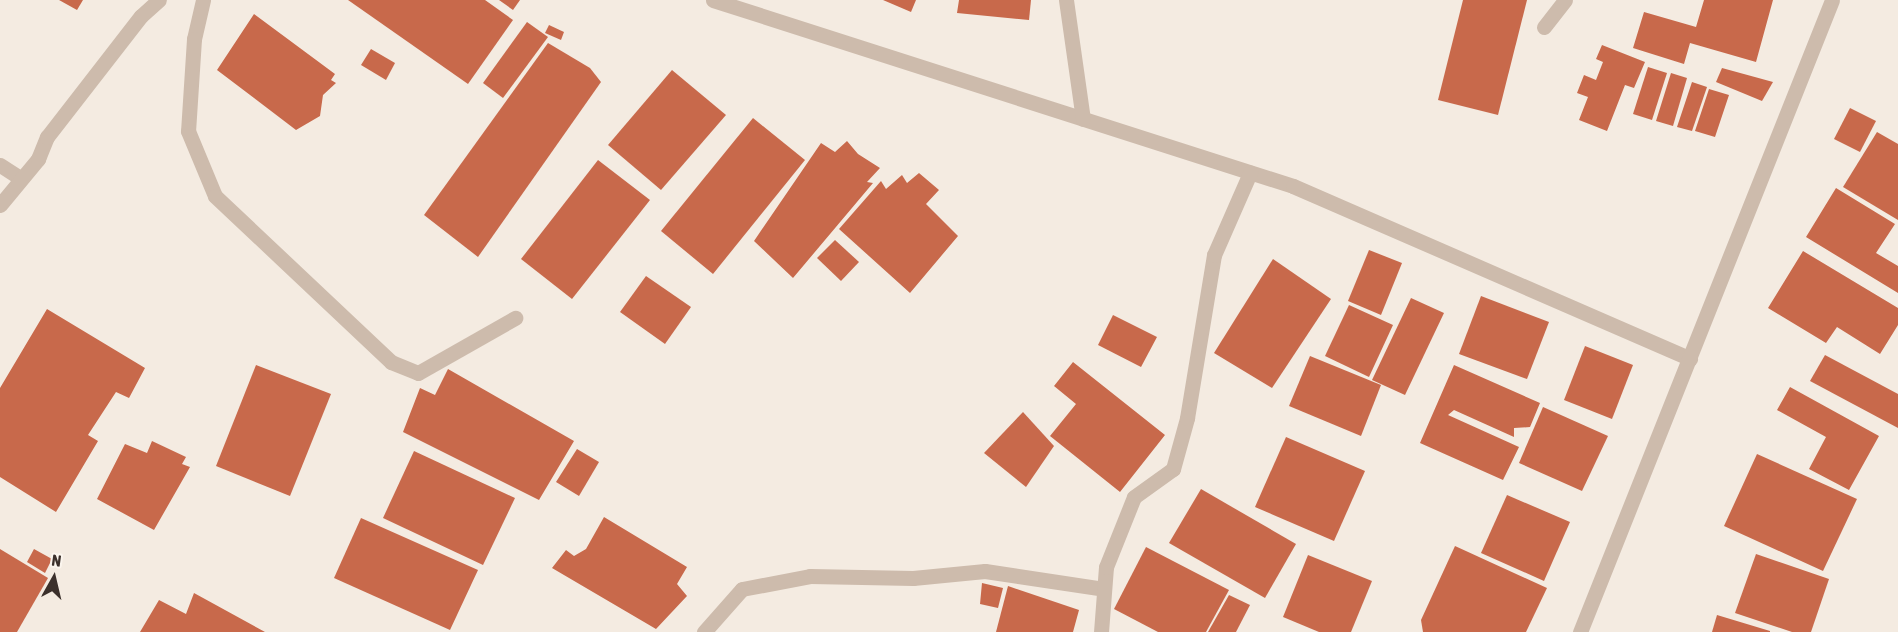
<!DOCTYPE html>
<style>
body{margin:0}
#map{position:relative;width:1898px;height:632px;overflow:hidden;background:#f4ebe1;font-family:"Asap Condensed",sans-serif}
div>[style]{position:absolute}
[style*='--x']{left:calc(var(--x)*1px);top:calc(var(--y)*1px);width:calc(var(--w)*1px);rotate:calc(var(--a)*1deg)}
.building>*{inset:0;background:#c8694b}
.minor>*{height:15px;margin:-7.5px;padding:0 7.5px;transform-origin:7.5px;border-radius:7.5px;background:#cdbbac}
span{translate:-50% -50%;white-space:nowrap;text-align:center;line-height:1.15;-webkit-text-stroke:6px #fbf5ee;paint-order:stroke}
.north{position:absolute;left:24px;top:548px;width:60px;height:60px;-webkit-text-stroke:4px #fbf5ee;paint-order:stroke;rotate:8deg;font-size:16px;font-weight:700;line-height:24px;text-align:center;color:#3b302b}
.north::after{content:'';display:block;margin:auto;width:21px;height:27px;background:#3b302b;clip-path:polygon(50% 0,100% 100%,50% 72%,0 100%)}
</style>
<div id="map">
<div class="building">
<div style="clip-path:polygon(59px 0,83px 0,77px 10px)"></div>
<div style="clip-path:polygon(348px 0,485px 0,513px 20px,468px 84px)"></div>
<div style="clip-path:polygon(499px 0,520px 0,513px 10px)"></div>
<div style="clip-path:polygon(883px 0,916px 0,911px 12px)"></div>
<div style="clip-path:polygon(959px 0,1031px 0,1029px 20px,957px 13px)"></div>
<div style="clip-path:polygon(1463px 0,1527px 0,1498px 115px,1438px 100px)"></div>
<div style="clip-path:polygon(1704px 0,1773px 0,1756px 62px,1690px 43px,1684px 64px,1633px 48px,1644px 12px,1696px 27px)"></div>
<div style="clip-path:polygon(254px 14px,335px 74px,331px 80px,336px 83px,323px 95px,320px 116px,296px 130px,217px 70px)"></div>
<div style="clip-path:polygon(527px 22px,548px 37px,503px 98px,483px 83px)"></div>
<div style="clip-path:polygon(549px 25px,564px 32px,561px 40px,545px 33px)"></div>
<div style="clip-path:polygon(548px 43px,590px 68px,601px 82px,478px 257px,424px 215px)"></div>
<div style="clip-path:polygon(1602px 45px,1645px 62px,1634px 88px,1625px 85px,1607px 131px,1579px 120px,1588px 97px,1577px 93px,1584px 75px,1596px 80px,1603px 62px,1596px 59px)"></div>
<div style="clip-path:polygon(371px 49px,395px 63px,386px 80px,361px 65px)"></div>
<div style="clip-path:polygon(1648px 67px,1667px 73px,1652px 120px,1633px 114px)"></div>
<div style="clip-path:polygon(1722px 68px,1773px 82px,1762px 101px,1716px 82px)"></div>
<div style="clip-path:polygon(672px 70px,726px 115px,661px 190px,608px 145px)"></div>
<div style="clip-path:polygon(1671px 73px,1687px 78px,1673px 126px,1656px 121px)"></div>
<div style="clip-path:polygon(1692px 82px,1707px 87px,1692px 131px,1677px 127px)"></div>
<div style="clip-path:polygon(1709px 89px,1729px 95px,1715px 137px,1695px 131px)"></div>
<div style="clip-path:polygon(1850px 108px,1876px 121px,1860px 152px,1834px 139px)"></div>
<div style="clip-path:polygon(753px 118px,805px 160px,713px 274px,661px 231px)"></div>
<div style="clip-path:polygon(1877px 132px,1898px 144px,1898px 220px,1843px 187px)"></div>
<div style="clip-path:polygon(847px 141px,858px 154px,880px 168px,867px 182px,873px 183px,793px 278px,754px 241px,821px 143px,835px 152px)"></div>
<div style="clip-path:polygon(598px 160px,650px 200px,572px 299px,521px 259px)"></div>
<div style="clip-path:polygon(919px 173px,939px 190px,926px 204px,958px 236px,910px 293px,839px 229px,881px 181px,886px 189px,902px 175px,907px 183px)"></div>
<div style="clip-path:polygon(1836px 188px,1895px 224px,1876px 253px,1898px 266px,1898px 293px,1806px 237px)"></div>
<div style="clip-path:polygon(835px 240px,859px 262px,841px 281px,817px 258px)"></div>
<div style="clip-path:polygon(1369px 250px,1402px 263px,1381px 315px,1348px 301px)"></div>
<div style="clip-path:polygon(1803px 251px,1898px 308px,1898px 325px,1880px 354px,1837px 327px,1826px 343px,1768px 308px)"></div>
<div style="clip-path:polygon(1273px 259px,1331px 299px,1272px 388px,1214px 353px)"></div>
<div style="clip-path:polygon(646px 276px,691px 307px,665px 344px,620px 312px)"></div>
<div style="clip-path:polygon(1481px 296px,1549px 322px,1527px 379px,1459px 354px)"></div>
<div style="clip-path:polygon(1411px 298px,1444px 313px,1405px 395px,1372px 380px)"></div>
<div style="clip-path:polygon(1349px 305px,1393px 325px,1369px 377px,1325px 356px)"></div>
<div style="clip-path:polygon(47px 309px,145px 368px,129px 398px,116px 392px,88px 435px,98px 441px,56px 512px,0 477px,0 388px)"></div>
<div style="clip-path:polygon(1113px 315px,1157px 337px,1141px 367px,1098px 345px)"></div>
<div style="clip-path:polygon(1585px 346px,1633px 365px,1612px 419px,1564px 400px)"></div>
<div style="clip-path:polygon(1825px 355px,1898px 394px,1898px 428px,1810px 381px)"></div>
<div style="clip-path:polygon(1310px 356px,1381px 385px,1361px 436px,1289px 406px)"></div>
<div style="clip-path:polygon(1073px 362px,1165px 435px,1120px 492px,1050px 436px,1076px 404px,1054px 386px)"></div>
<div style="clip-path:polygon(256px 365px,331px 394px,290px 496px,216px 466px)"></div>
<div style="clip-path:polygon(1454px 365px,1540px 403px,1530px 427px,1514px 428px,1514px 437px,1454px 410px,1448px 415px,1519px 447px,1503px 480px,1420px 443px)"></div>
<div style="clip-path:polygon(448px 369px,574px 441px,539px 500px,403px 432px,420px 388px,435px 395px)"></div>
<div style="clip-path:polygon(1790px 387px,1879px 436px,1849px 490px,1809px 469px,1826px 437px,1777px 410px)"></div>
<div style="clip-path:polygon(1543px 407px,1608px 436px,1582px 491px,1519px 463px)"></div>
<div style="clip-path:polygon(1023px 412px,1054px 446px,1026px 487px,984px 453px)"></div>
<div style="clip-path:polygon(1286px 437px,1365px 471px,1334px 541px,1255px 507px)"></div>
<div style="clip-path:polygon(152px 441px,186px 457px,182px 464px,190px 467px,154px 530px,97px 499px,125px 444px,147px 453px)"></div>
<div style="clip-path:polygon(577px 449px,599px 462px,579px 496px,556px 482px)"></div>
<div style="clip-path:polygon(414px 451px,515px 498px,483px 565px,383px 518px)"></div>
<div style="clip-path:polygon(1757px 454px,1857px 499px,1823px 571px,1724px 526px)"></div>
<div style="clip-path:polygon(1201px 489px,1296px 544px,1265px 598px,1169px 543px)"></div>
<div style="clip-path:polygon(1507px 495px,1570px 522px,1544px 581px,1481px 553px)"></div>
<div style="clip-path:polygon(604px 517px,687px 567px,677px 584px,687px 596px,656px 629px,552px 568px,566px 550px,574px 556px,586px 549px)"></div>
<div style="clip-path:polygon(361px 518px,478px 570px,450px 630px,334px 578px)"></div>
<div style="clip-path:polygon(1455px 546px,1547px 588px,1526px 632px,1423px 632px,1421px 620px)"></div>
<div style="clip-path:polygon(1146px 547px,1229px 590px,1206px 632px,1158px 632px,1114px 609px)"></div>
<div style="clip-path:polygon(0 549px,48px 578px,17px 632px,0 632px)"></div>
<div style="clip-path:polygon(34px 549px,52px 559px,45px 573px,27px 562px)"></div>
<div style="clip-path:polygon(1756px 554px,1829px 579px,1811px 632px,1792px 632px,1735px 613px)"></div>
<div style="clip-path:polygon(1308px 555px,1372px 581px,1351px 632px,1319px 632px,1283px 617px)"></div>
<div style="clip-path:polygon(982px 583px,1003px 588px,998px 608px,980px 604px)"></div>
<div style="clip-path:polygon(1008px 586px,1079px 610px,1073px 632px,996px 632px)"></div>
<div style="clip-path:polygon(194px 593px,265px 632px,140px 632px,159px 600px,186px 614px)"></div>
<div style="clip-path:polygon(1229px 595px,1250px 605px,1236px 632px,1208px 632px)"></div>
<div style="clip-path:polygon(1717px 615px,1770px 631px,1770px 632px,1712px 632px)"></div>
</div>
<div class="minor">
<div style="--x:203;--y:0;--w:40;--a:103"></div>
<div style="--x:194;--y:39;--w:92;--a:93.7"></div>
<div style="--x:188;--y:131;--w:70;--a:67.4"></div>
<div style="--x:215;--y:196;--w:242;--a:43.3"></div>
<div style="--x:391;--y:362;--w:29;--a:22"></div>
<div style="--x:418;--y:373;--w:112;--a:-29.6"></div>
<div style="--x:713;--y:0;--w:609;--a:17.78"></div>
<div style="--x:1293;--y:186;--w:433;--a:23.5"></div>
<div style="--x:1066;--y:0;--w:120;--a:81.9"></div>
<div style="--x:1544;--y:27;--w:34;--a:-52"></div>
<div style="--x:0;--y:165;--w:24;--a:33"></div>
<div style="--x:0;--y:205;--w:60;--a:-50.4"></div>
<div style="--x:38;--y:159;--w:24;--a:-68"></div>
<div style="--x:47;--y:137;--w:153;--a:-52.2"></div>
<div style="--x:141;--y:16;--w:24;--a:-42"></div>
<div style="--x:704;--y:632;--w:57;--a:-48.5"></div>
<div style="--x:742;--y:589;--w:69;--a:-10.8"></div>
<div style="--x:810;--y:576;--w:103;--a:1.1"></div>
<div style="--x:913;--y:578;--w:72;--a:-5.6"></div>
<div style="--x:985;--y:571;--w:120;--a:8.6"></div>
<div style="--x:1101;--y:632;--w:65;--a:-85.6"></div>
<div style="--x:1106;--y:567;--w:75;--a:-68.2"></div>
<div style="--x:1134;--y:497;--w:48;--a:-35.7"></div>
<div style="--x:1173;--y:469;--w:53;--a:-74.6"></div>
<div style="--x:1187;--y:418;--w:165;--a:-80.6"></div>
<div style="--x:1214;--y:255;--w:90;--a:-66.3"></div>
<div style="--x:1580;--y:632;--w:680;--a:-68.26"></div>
</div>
<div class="north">N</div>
</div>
